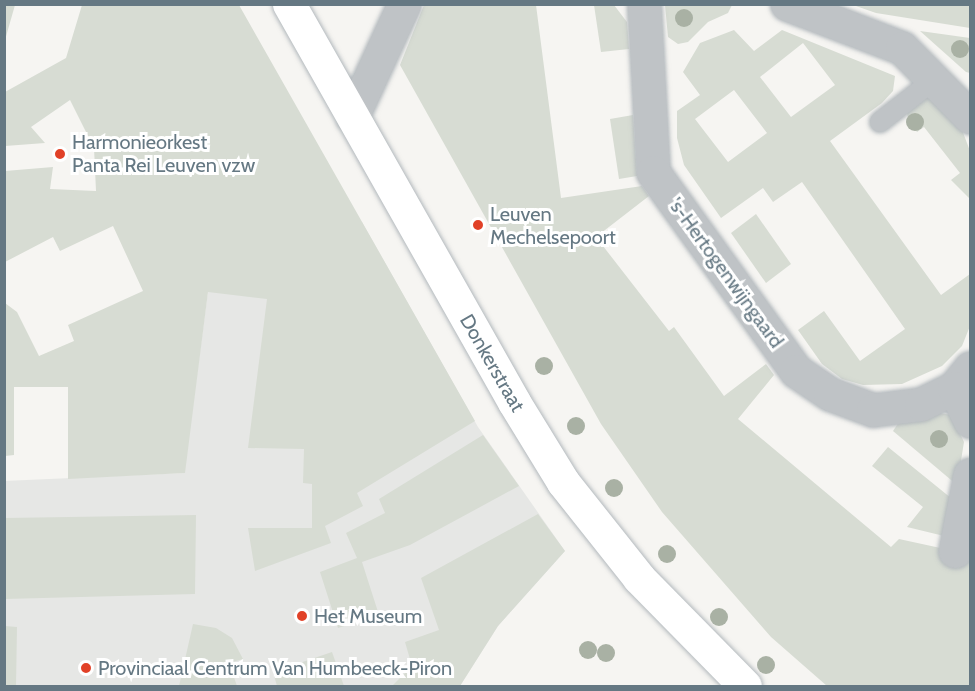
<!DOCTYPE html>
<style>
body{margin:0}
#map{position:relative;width:975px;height:691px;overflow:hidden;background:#f6f5f2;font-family:Cabin,sans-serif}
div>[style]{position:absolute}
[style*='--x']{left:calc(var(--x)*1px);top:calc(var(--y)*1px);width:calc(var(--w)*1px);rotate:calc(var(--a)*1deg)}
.built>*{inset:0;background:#e6e7e5}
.green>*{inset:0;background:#d7dcd3}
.roads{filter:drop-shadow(0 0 2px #b3b9bd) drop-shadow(0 0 2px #b3b9bd)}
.lane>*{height:20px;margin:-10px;padding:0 10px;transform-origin:10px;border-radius:10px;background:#bfc3c6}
.street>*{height:33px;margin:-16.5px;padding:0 16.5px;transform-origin:16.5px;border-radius:16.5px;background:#bfc3c6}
.secondary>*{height:33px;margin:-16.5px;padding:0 16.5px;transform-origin:16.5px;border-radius:16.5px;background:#fff}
.trees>*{width:18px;height:18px;margin:-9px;border-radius:50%;background:#a9b1a4}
.dots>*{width:16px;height:16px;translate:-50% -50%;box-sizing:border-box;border:3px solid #fff;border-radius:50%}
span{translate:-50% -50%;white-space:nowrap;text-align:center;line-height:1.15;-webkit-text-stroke:6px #fff;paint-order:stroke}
.poi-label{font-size:20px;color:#657883}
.left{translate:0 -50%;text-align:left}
.street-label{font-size:20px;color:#657883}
.frame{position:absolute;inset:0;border:6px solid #657883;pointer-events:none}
</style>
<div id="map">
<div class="built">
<div style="clip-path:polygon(362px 222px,478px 427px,565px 551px,498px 626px,460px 686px,5px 686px,4px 481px,184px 473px,208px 291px)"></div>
</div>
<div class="green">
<div style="clip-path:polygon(5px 4px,15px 5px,5px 40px,4px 5px)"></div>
<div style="clip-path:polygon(82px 5px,239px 5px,475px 421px,357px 493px,363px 506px,325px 526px,331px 543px,255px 571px,248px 528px,312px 528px,312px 484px,303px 483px,304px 449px,248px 448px,267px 299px,208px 292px,185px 473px,68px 479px,68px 387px,14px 387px,14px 455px,5px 456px,5px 303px,17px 312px,39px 356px,74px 341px,68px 325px,143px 291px,113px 226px,60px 251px,53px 237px,5px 262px,5px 171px,53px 167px,50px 189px,96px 191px,94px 148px,70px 100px,31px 127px,45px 143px,5px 146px,5px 92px,66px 58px)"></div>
<div style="clip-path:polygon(424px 5px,536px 5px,561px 198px,642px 186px,649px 196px,596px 237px,669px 331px,674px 327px,724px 396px,766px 364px,774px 375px,738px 419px,891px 547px,899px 539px,968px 554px,970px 544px,970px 686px,827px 686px,771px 637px,662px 512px,601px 424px,400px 65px)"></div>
<div style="clip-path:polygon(594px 5px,614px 5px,627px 22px,629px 49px,601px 52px)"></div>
<div style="clip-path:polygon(665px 5px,665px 4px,732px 5px,728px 13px,708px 22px,688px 42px,678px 44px,668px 37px)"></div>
<div style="clip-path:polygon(853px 5px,970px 5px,970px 28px,876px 13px)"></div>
<div style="clip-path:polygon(evenodd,734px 30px,754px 51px,782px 30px,895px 76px,893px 91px,882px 103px,830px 141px,941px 295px,970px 274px,970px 326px,962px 346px,942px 366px,902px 384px,863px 385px,842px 379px,822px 364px,798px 330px,824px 311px,860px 361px,905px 329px,802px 182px,773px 202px,763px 188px,721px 218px,684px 165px,677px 138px,677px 111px,700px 95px,683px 72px,700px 43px,734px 30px,803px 43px,835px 85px,791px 117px,760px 77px,803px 43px,734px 30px,734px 90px,767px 133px,728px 162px,695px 119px,734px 90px)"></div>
<div style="clip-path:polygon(920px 31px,970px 38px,970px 73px,966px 72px)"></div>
<div style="clip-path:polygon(925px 95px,936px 95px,959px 122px,970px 151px,970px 199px,951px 180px,960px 173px,924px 127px,917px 132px,908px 120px,907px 112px)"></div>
<div style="clip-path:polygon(633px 115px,637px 176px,619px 179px,610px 119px)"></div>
<div style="clip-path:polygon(756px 214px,791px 264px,766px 283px,731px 233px)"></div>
<div style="clip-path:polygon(940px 413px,951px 415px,964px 442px,957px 485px,893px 431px,899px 422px)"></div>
<div style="clip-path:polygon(483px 435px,519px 486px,410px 545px,362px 562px,379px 615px,338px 628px,320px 572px,357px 558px,346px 533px,385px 513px,379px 499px)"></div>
<div style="clip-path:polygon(888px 447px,951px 498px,944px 536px,907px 527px,923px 507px,872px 466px)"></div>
<div style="clip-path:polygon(538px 514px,565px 551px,498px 626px,460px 686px,392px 686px,412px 666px,405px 642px,439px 630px,421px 578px)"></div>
<div style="clip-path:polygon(196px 515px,195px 594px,5px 599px,5px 518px)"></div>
<div style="clip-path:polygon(193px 624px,216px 628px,232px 638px,243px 659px,229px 663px,237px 686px,179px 686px)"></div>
<div style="clip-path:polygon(5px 626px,17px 627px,16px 686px,5px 686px)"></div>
<div style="clip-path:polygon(332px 652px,344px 686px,277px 686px,273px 672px)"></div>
</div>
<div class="roads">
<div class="lane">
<div style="--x:880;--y:122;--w:68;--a:-37.9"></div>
</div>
<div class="street">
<div style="--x:644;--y:4;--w:168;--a:86.9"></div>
<div style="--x:653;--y:172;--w:245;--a:54.3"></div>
<div style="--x:796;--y:371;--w:41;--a:34.1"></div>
<div style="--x:830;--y:394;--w:46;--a:20.4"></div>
<div style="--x:873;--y:410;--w:48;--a:-7.1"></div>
<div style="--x:921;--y:404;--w:37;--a:-26"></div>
<div style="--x:954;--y:388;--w:26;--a:-51"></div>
<div style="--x:787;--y:4;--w:123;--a:20.9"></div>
<div style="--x:902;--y:48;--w:97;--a:45.4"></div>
<div style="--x:352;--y:117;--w:124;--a:-65.3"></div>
<div style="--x:954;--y:388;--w:37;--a:64"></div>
<div style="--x:955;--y:551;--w:78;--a:-79"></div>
</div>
<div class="secondary">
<div style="--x:289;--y:4;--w:457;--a:60.5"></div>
<div style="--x:514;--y:402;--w:94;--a:58.5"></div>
<div style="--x:563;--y:482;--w:122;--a:51.6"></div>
<div style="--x:639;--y:578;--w:151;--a:45.5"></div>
</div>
</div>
<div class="trees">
<div style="left:684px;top:18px"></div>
<div style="left:960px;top:49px"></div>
<div style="left:915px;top:122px"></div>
<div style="left:544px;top:366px"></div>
<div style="left:576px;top:426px"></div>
<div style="left:939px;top:439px"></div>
<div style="left:614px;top:488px"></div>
<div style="left:667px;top:554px"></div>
<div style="left:719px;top:617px"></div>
<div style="left:588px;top:650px"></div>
<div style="left:606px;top:653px"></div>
<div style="left:766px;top:665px"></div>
</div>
<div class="dots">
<div style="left:60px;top:154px;background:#e14127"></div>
<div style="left:478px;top:225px;background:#e14127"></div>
<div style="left:302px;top:616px;background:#e14127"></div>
<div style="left:86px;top:668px;background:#e14127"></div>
</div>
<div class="poi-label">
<span class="left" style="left:72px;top:154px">Harmonieorkest<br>Panta Rei Leuven vzw</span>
<span class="left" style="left:490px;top:226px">Leuven<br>Mechelsepoort</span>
<span class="left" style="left:314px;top:616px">Het Museum</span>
<span class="left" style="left:98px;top:668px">Provinciaal Centrum Van Humbeeck-Piron</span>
</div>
<div class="street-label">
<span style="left:726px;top:273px;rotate:54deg">'s-Hertogenwijngaard</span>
<span style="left:492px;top:363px;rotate:60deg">Donkerstraat</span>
</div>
<div class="frame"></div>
</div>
